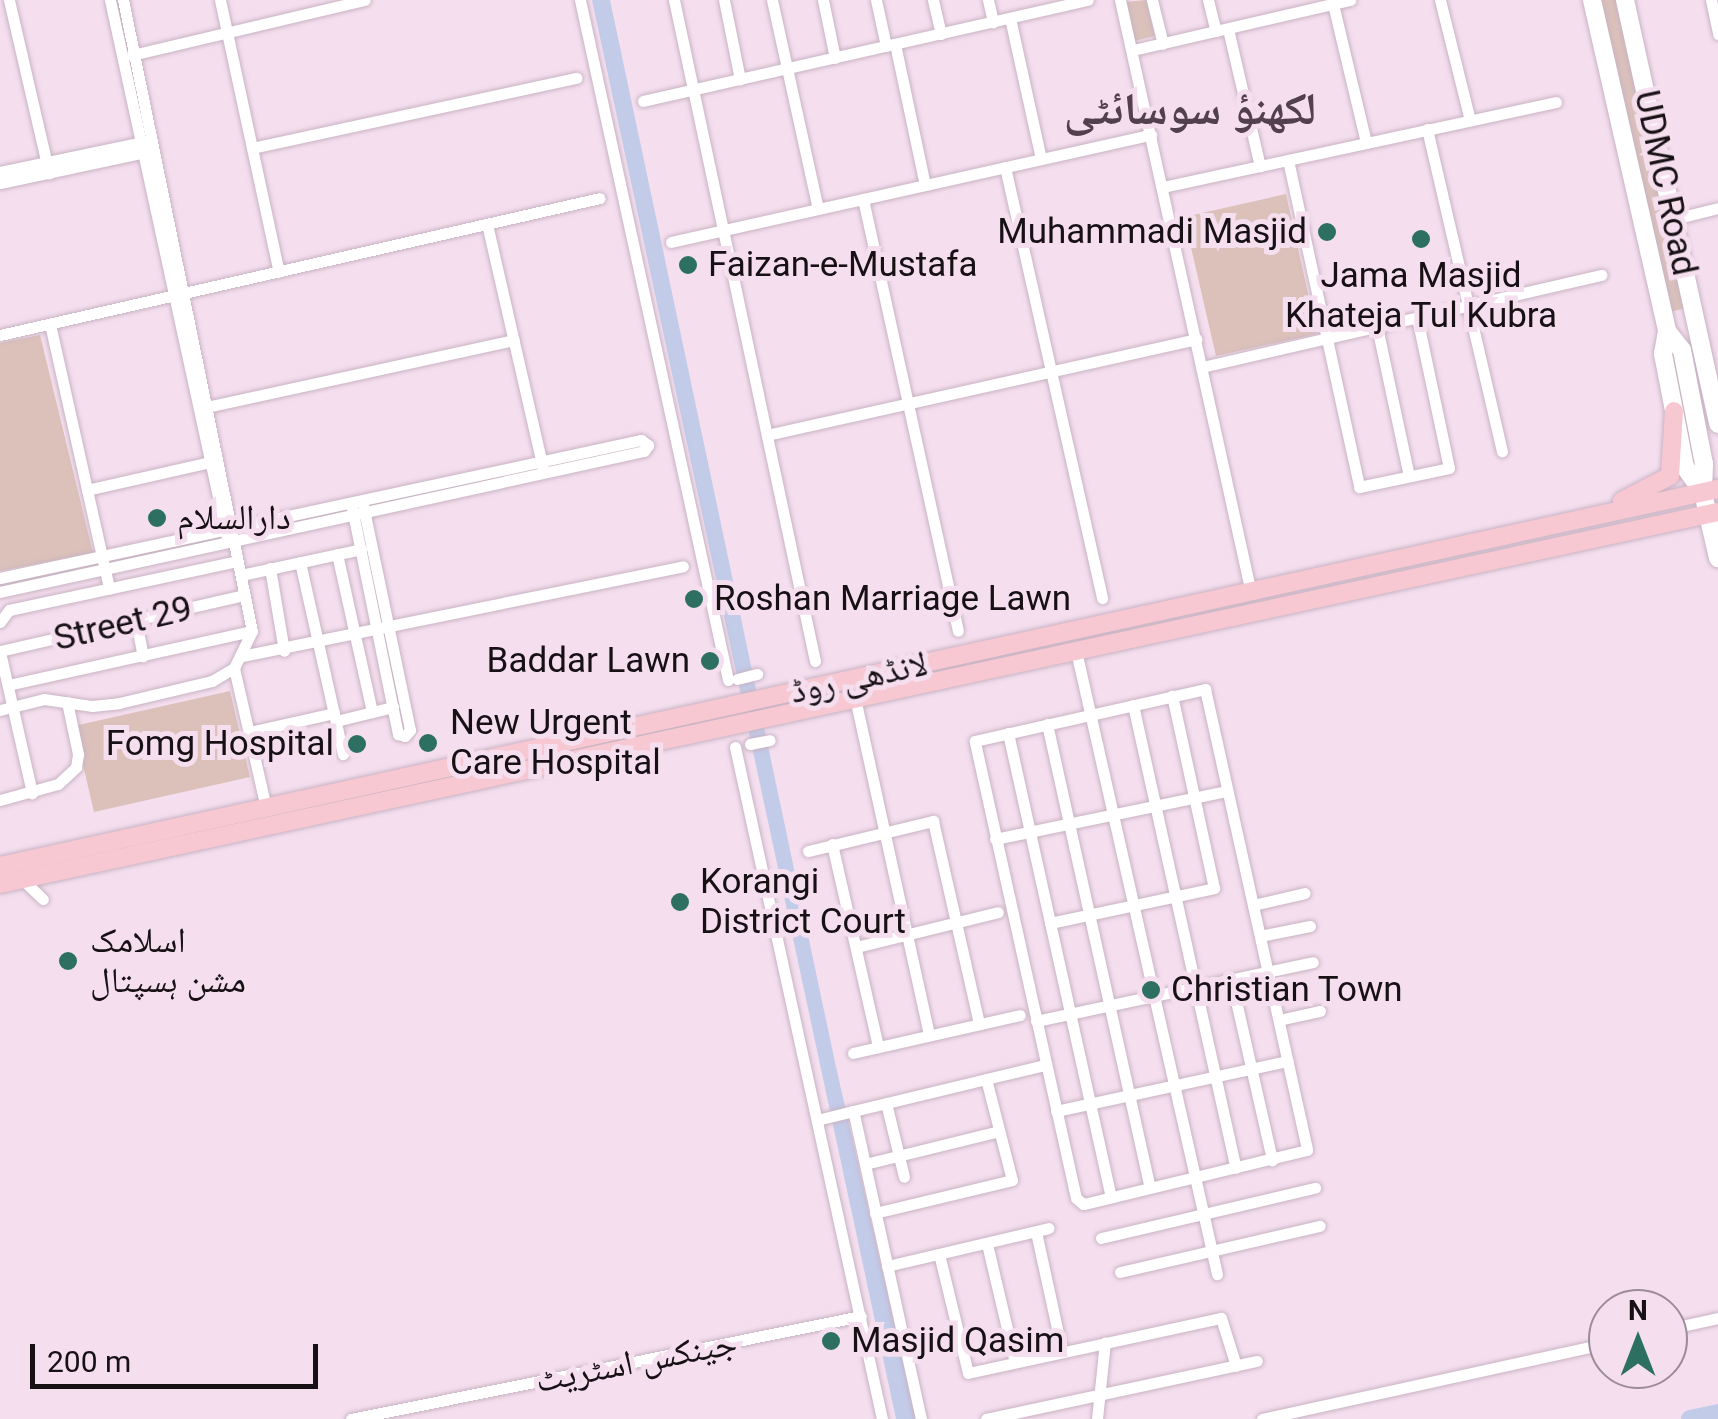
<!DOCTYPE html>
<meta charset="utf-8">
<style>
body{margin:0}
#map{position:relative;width:1718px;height:1419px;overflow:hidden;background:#f5dfef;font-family:Roboto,"Noto Naskh Arabic",sans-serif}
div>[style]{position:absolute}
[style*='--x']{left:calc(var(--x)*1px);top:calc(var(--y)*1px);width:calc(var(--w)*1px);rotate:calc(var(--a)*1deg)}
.green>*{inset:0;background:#dbc1ba}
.water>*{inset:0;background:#c2cbe8}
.river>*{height:18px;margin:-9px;padding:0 9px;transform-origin:9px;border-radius:9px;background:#c2cbe8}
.roads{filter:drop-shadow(0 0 2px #c8b3c3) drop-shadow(0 0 2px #c8b3c3)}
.street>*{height:11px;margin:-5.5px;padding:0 5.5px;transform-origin:5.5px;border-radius:5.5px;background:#fff}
.secondary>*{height:18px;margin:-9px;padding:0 9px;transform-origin:9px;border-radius:9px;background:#fff}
.primary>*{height:18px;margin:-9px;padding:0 9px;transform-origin:9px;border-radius:9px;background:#f7c8d1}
.dots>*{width:28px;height:28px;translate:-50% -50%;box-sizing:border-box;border:5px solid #f5dfef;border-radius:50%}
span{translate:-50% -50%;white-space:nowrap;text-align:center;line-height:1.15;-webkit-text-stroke:10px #f5dfef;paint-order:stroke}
.street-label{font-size:35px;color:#171015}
.poi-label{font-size:35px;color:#171015}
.right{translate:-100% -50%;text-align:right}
.left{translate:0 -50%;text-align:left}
.district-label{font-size:45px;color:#52404e;font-weight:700}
.north{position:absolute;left:1588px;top:1289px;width:100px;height:100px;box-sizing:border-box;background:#f5dfef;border:2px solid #9c8c98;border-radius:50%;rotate:0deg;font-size:28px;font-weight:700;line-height:40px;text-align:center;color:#171015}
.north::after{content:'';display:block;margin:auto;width:35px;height:45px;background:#2d7061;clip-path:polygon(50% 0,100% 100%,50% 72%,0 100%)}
.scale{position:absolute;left:30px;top:1344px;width:288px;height:45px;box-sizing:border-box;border:5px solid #171015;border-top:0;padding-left:12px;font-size:30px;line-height:35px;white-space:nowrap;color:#171015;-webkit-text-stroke:8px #f5dfef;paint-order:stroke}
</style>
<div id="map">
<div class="green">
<div style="clip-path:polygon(1146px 0,1155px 36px,1134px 41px,1125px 2px)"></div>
<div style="clip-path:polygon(1601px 0,1619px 0,1687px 308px,1669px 312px)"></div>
<div style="clip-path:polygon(1286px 194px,1317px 334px,1216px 356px,1184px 217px)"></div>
<div style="clip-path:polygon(40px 335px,93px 553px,0 571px,0 343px)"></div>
<div style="clip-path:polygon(230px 691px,250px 777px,94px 812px,74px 726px)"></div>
</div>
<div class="water">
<div style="clip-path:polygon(592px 0,610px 0,836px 1067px,916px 1419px,896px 1419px)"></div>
</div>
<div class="river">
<div style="--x:1690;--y:1419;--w:29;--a:-12"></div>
</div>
<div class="roads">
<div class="street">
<div style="--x:9;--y:0;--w:178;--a:77"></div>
<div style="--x:110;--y:0;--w:551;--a:77.73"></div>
<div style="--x:220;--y:0;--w:278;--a:77.8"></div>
<div style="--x:580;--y:0;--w:696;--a:77.72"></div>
<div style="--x:674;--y:0;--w:676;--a:77.96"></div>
<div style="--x:724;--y:0;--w:81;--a:78.6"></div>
<div style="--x:772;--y:0;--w:214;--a:77.6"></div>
<div style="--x:823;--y:0;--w:59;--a:78.3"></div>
<div style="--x:876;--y:0;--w:47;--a:77.7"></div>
<div style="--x:933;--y:0;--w:35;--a:77"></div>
<div style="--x:988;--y:0;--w:23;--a:77"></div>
<div style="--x:1120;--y:0;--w:607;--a:77.54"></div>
<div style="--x:1152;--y:0;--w:45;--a:76"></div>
<div style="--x:1208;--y:0;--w:32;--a:76"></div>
<div style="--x:1440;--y:0;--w:124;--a:76"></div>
<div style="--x:1711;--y:0;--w:35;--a:78"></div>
<div style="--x:1333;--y:4;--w:143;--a:76.6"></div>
<div style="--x:1010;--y:18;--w:144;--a:77.6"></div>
<div style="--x:1228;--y:29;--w:141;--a:76.9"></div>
<div style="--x:895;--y:44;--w:144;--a:78"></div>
<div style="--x:1133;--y:50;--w:223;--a:-13"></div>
<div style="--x:132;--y:55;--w:239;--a:-13.3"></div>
<div style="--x:643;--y:101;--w:456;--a:-12.8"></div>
<div style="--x:1427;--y:129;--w:331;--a:76.9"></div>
<div style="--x:252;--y:148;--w:332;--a:-12.2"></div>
<div style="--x:1288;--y:160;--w:335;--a:77.7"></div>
<div style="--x:1359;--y:487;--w:92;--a:-11.9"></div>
<div style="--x:1449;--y:468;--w:154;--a:-102"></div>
<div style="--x:1005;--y:167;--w:442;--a:77.3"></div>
<div style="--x:0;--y:172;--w:150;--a:-11.9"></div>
<div style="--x:0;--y:183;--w:153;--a:-12"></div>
<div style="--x:1163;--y:187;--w:402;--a:-12.2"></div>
<div style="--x:863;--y:199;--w:442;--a:77.6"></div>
<div style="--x:1674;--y:219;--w:45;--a:-14"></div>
<div style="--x:487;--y:224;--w:250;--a:77.1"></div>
<div style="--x:671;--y:242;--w:492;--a:-12.6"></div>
<div style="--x:50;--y:324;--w:271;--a:77.4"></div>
<div style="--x:1377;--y:327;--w:152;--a:77.9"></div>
<div style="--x:0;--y:335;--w:615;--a:-12.86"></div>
<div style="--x:1202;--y:367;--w:410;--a:-13"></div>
<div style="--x:202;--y:408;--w:319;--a:-12.3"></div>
<div style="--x:767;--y:435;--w:440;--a:-12.6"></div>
<div style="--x:87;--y:490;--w:126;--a:-12.8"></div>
<div style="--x:352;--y:508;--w:231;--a:78.5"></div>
<div style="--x:398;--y:734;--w:7;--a:16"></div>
<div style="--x:405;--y:736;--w:8;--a:-50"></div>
<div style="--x:410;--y:730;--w:229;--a:-101.8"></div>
<div style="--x:337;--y:554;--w:162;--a:77.5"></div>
<div style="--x:300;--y:562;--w:197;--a:77.4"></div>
<div style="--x:270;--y:568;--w:84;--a:80.4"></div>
<div style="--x:241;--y:575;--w:123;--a:-12.2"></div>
<div style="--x:0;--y:578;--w:656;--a:-12.15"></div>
<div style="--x:641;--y:440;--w:9;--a:36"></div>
<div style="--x:648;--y:445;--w:7;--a:124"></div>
<div style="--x:644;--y:451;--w:659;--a:167.65"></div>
<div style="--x:136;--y:621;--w:36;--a:79"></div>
<div style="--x:0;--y:622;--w:15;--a:-53"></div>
<div style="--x:9;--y:610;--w:233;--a:-12.1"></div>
<div style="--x:0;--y:651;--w:251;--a:-12.9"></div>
<div style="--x:1076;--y:651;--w:639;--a:77.25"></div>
<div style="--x:0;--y:652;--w:145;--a:77.2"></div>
<div style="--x:242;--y:656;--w:450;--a:-11.5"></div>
<div style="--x:234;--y:668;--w:144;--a:77.1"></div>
<div style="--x:737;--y:679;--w:21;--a:-14"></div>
<div style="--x:8;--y:685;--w:250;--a:-12.5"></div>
<div style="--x:1205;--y:689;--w:472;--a:77.5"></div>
<div style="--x:1307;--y:1150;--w:230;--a:166.4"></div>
<div style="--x:1083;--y:1204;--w:9;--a:-139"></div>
<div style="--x:1076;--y:1198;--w:468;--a:-102.5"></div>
<div style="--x:975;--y:741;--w:236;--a:-12.7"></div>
<div style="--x:855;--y:698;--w:345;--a:77.6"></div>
<div style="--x:1133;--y:705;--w:474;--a:77.5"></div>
<div style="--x:0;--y:710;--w:45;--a:-14"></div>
<div style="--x:44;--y:699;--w:49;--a:8.3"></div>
<div style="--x:92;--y:706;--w:27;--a:-6"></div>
<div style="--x:119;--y:703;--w:96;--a:-13.3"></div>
<div style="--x:212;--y:681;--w:26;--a:-31"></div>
<div style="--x:234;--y:668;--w:41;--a:-64.1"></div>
<div style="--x:252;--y:631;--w:644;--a:-101.55"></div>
<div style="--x:336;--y:721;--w:59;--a:-13.8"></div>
<div style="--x:1047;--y:724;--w:475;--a:77.5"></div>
<div style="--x:250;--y:732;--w:86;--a:-12.7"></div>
<div style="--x:1008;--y:733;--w:475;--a:77.5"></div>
<div style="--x:645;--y:744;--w:23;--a:77"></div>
<div style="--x:750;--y:744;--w:20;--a:-11"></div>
<div style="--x:735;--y:747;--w:688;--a:77.66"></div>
<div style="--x:0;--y:800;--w:60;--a:-15.4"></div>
<div style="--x:58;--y:784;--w:25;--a:-43"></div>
<div style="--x:76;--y:767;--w:13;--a:-81"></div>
<div style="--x:78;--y:754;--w:53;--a:-101.9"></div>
<div style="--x:995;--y:839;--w:237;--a:-11.7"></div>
<div style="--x:832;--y:844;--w:208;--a:77.2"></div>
<div style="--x:808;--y:851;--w:129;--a:-13.5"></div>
<div style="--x:933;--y:821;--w:208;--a:77.2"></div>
<div style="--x:22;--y:879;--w:29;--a:44"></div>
<div style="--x:1253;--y:905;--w:53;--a:-13"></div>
<div style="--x:1050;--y:923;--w:168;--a:-12"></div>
<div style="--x:1214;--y:888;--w:197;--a:-102.3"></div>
<div style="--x:1260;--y:936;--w:51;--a:-11.3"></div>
<div style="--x:856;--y:947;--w:146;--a:-13.8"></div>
<div style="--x:1231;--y:979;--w:186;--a:77.2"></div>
<div style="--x:1279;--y:1020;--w:42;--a:-12.4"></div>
<div style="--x:1036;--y:1021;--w:283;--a:-12"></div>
<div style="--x:853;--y:1053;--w:171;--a:-12.8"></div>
<div style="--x:886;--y:1103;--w:76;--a:76.3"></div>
<div style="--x:1056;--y:1111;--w:237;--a:-12.2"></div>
<div style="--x:817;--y:1120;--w:37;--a:-14"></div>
<div style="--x:865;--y:1164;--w:138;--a:-13.8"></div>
<div style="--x:875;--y:1213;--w:141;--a:-13.5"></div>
<div style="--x:1012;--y:1180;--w:104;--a:-104.4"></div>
<div style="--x:986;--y:1079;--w:61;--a:-13.3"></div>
<div style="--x:1036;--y:1232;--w:122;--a:77.7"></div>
<div style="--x:1101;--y:1238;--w:220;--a:-13.2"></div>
<div style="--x:987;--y:1244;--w:121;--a:76.7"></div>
<div style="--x:939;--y:1254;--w:122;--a:76.3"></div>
<div style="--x:968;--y:1373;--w:259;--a:-12.3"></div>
<div style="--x:1221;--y:1318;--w:50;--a:72.6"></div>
<div style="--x:887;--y:1266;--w:166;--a:-13.2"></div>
<div style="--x:1120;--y:1272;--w:205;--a:-13"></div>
<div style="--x:1668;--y:1329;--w:51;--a:-12.4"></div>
<div style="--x:351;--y:1419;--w:520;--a:-11.42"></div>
<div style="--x:921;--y:1419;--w:315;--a:-102.4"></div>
<div style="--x:853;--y:1111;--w:137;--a:-13.5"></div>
<div style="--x:986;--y:1419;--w:277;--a:-12.1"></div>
<div style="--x:1097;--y:1419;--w:77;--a:-84.1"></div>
<div style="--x:1262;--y:1419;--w:354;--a:-12.4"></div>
</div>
<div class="secondary">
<div style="--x:1592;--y:0;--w:339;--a:77.2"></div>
<div style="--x:1667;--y:331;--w:23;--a:100"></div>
<div style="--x:1663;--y:354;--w:115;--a:79"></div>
<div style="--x:1685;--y:467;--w:32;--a:55"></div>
<div style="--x:1625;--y:0;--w:434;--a:77.6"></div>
<div style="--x:1667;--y:331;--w:24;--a:52"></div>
<div style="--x:1682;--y:350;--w:116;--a:79.1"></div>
<div style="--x:1704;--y:464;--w:29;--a:92"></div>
<div style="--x:1703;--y:493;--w:67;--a:77"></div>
</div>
<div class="primary">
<div style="--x:1622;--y:501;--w:54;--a:-27.5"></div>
<div style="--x:1670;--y:476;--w:65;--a:-86.5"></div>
<div style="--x:0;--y:866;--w:1759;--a:-12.38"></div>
<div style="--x:0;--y:884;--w:1758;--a:-12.22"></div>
</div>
</div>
<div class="dots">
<div style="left:1327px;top:232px;background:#2d7061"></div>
<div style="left:1421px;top:239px;background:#2d7061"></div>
<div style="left:688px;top:265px;background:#2d7061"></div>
<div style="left:157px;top:518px;background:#2d7061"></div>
<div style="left:694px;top:599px;background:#2d7061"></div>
<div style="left:710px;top:661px;background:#2d7061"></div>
<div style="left:428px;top:743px;background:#2d7061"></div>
<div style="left:357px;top:744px;background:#2d7061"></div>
<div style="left:680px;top:902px;background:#2d7061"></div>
<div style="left:68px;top:961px;background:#2d7061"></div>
<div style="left:1151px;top:990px;background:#2d7061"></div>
<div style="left:831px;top:1341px;background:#2d7061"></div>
</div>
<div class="street-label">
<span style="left:1665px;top:183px;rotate:78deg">UDMC Road</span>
<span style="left:123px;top:624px;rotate:-13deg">Street 29</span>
<span style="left:859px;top:678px;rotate:-12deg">لانڈھی روڈ</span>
<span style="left:636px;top:1362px;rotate:-11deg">جینکس اسٹریٹ</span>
</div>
<div class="poi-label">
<span class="right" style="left:1307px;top:232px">Muhammadi Masjid</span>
<span class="left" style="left:708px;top:265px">Faizan-e-Mustafa</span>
<span style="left:1421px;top:296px">Jama Masjid<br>Khateja Tul Kubra</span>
<span class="left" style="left:177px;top:518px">دارالسلام</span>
<span class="left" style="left:714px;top:599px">Roshan Marriage Lawn</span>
<span class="right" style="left:690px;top:661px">Baddar Lawn</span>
<span class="left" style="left:450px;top:743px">New Urgent<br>Care Hospital</span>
<span class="right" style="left:334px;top:744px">Fomg Hospital</span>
<span class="left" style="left:700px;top:902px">Korangi<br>District Court</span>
<span class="left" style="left:90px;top:961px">اسلامک<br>مشن ہسپتال</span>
<span class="left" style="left:1171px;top:990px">Christian Town</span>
<span class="left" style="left:851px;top:1341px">Masjid Qasim</span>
</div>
<div class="district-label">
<span style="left:1190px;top:109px">لکھنؤ سوسائٹی</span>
</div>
<div class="north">N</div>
<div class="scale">200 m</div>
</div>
